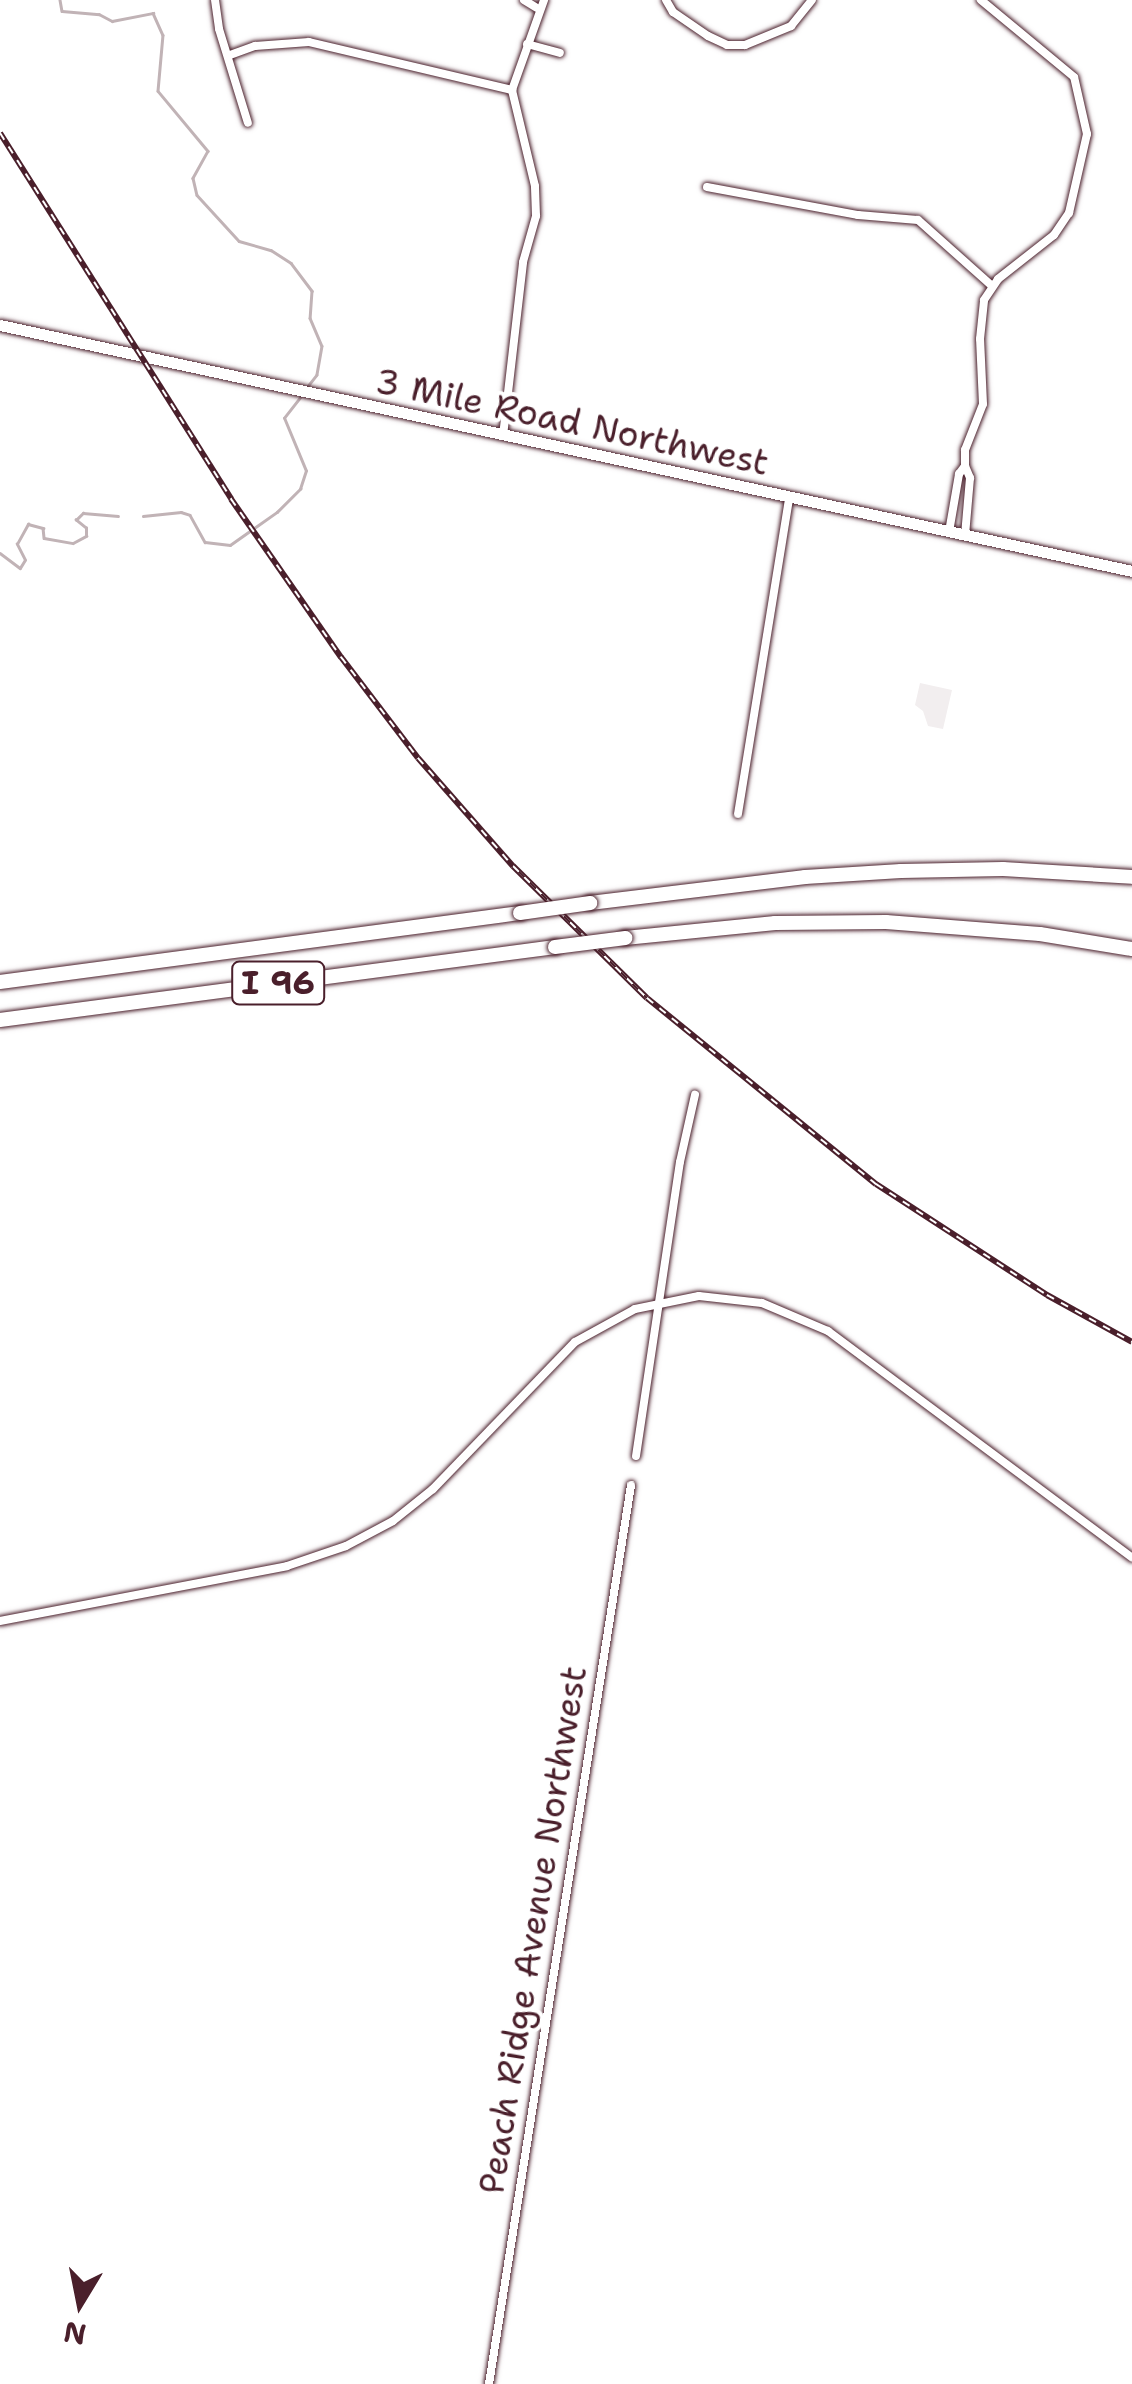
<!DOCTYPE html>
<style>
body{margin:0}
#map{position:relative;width:1132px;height:2384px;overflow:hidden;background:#fff;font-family:"Shantell Sans",sans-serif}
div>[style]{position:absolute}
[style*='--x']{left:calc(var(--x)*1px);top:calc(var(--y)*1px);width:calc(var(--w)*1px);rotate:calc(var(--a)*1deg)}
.built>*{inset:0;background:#f2eeef}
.stream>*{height:2.5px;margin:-1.25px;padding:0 1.25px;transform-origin:1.25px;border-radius:1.25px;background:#c1b3b6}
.roads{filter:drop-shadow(0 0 2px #4a1f2b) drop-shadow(0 0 2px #4a1f2b)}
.minor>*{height:8px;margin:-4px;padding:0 4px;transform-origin:4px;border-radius:4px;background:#fff}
.secondary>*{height:11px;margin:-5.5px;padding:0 5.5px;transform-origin:5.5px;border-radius:5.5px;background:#fff}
.motorway>*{height:14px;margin:-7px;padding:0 7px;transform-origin:7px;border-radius:7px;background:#fff}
.rail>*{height:6px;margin-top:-3px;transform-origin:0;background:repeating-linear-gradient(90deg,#fff 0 8px,#4a1f2b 0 16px);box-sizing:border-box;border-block:2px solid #4a1f2b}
.bridges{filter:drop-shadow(0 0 2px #4a1f2b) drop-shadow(0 0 2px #4a1f2b)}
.motorway-bridge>*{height:14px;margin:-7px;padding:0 7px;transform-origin:7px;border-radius:7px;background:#fff}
span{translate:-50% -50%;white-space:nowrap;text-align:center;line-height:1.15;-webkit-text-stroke:8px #fff;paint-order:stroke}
.shield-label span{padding:2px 8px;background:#fff;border:2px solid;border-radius:8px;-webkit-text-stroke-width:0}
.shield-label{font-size:32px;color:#4a1f2b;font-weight:700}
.street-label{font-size:35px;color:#4a1f2b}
.north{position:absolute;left:30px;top:2254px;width:100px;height:100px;-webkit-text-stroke:8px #fff;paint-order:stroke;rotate:190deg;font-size:28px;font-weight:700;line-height:40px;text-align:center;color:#4a1f2b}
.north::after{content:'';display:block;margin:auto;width:35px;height:45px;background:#4a1f2b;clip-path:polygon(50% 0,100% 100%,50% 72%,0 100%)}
</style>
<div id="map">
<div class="built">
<div style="clip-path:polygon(920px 683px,952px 690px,943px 729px,928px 726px,923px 711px,915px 705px)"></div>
</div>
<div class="stream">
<div style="--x:60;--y:0;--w:11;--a:80"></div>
<div style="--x:62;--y:11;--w:37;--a:5"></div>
<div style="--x:99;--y:14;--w:15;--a:28"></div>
<div style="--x:112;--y:21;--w:42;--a:-11"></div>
<div style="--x:153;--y:13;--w:24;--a:66"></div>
<div style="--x:163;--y:35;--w:56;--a:95.1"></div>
<div style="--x:158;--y:91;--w:78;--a:50.2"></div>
<div style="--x:208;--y:151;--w:31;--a:119"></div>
<div style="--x:193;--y:178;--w:17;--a:77"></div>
<div style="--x:197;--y:195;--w:62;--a:47.6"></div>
<div style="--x:239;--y:241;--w:33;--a:16"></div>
<div style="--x:271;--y:250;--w:24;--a:33"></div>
<div style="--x:291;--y:263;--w:35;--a:53"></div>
<div style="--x:312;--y:291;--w:27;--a:94"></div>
<div style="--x:310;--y:318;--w:30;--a:67"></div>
<div style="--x:322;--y:346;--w:29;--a:100"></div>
<div style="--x:317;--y:375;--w:18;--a:128"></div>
<div style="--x:143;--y:516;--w:38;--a:-6"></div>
<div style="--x:181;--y:512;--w:9;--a:18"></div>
<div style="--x:190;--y:515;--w:31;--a:61"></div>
<div style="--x:205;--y:542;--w:25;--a:7"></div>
<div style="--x:230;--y:545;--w:57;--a:-35.1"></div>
<div style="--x:277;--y:512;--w:33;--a:-45"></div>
<div style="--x:300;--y:489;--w:19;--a:-72"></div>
<div style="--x:306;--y:471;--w:57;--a:-112.5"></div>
<div style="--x:284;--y:418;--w:29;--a:-52"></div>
<div style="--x:0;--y:553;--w:25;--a:37"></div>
<div style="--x:20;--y:568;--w:9;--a:-58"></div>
<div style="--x:25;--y:560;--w:18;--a:-117"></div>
<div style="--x:17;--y:544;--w:23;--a:-61"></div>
<div style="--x:28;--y:524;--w:16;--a:15"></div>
<div style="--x:43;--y:528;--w:10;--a:84"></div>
<div style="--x:44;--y:538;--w:29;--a:10"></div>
<div style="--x:73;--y:543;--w:15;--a:-28"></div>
<div style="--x:86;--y:536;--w:8;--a:-90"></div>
<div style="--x:86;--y:528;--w:13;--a:-141"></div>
<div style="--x:76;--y:520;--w:10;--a:-45"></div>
<div style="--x:83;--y:513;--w:35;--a:5"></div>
</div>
<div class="roads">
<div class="minor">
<div style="--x:215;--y:0;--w:29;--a:82"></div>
<div style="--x:219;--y:29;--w:98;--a:72.9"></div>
<div style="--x:524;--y:0;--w:15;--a:32"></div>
<div style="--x:666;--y:0;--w:14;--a:60"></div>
<div style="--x:673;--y:12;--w:42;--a:34.4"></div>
<div style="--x:708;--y:36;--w:21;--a:25"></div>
<div style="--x:727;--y:45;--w:18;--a:0"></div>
<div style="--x:745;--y:45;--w:50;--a:-22.4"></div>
<div style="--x:791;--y:26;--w:33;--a:-51"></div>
<div style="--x:527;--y:44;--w:34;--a:15"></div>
<div style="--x:230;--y:55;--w:27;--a:-20"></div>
<div style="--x:255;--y:46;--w:54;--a:-4.2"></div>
<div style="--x:309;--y:42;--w:209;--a:13.3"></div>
<div style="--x:707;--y:187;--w:154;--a:10.5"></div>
<div style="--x:858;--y:215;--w:60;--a:4.8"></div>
<div style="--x:918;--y:220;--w:99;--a:41.7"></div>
<div style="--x:503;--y:436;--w:175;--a:-83.4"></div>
<div style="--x:523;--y:262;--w:48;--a:-74.2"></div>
<div style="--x:536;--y:216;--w:30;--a:-92"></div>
<div style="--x:535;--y:186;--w:99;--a:-103.5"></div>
<div style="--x:512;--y:90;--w:96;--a:-70.4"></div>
<div style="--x:965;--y:466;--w:13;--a:67"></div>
<div style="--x:970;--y:478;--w:57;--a:95"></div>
<div style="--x:949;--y:532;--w:59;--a:-80.2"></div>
<div style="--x:959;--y:474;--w:10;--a:-53"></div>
<div style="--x:965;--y:466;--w:16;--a:-90"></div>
<div style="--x:965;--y:450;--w:49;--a:-68.6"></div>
<div style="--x:983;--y:404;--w:65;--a:-92.6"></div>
<div style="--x:980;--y:339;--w:39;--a:-84"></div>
<div style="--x:984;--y:300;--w:25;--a:-56"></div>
<div style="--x:998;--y:279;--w:71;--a:-38.2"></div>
<div style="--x:1054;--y:235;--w:27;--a:-56"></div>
<div style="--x:1069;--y:213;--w:81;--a:-77.2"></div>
<div style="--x:1087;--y:134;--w:58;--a:-102.8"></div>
<div style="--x:1074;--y:77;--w:121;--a:-140.4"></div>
<div style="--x:738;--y:814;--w:320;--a:-80.8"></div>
<div style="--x:636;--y:1456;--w:297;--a:-81.5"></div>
<div style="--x:680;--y:1162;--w:69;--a:-77.4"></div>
<div style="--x:0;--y:1621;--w:292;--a:-10.8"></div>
<div style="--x:287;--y:1566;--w:62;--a:-18.7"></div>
<div style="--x:346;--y:1546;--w:53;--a:-28"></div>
<div style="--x:393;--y:1521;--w:51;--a:-38.7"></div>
<div style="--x:433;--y:1489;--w:204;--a:-46"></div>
<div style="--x:575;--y:1342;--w:68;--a:-28.8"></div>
<div style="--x:635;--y:1309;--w:65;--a:-11.5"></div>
<div style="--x:699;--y:1296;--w:63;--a:6.3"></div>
<div style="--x:762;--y:1303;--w:72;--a:23"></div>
<div style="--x:828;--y:1331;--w:379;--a:36.7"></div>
<div style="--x:489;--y:2384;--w:910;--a:-81.02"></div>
</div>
<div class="secondary">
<div style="--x:0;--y:325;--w:1158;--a:12.26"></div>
</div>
<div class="motorway">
<div style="--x:590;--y:903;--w:217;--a:-6.9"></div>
<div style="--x:805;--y:877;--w:96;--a:-3.6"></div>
<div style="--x:901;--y:871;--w:102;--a:-1.1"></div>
<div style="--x:1003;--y:869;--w:129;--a:3.5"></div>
<div style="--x:625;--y:938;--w:151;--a:-5.7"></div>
<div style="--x:775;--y:923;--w:111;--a:-0.5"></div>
<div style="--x:886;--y:922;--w:154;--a:4.5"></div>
<div style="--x:1040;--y:934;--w:93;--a:9.3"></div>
<div style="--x:0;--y:982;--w:525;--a:-7.56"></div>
<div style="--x:0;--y:1020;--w:560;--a:-7.49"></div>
</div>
</div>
<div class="rail">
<div style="--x:0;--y:133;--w:433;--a:57.7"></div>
<div style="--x:231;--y:499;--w:193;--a:55.2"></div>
<div style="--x:341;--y:657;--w:127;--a:52.7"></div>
<div style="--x:418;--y:758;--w:144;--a:48.7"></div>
<div style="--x:513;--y:866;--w:188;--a:44.6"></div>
<div style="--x:647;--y:998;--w:295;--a:39.1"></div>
<div style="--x:876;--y:1184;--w:204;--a:33"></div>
<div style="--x:1047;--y:1295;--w:97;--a:28.9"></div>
</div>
<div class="bridges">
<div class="motorway-bridge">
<div style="--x:520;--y:913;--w:71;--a:-8.1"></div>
<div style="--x:555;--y:947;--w:71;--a:-7.3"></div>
</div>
</div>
<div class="shield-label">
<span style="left:278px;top:983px">I 96</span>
</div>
<div class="street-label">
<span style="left:572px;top:422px;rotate:12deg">3 Mile Road Northwest</span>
<span style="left:533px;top:1930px;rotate:-81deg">Peach Ridge Avenue Northwest</span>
</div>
<div class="north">N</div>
</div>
